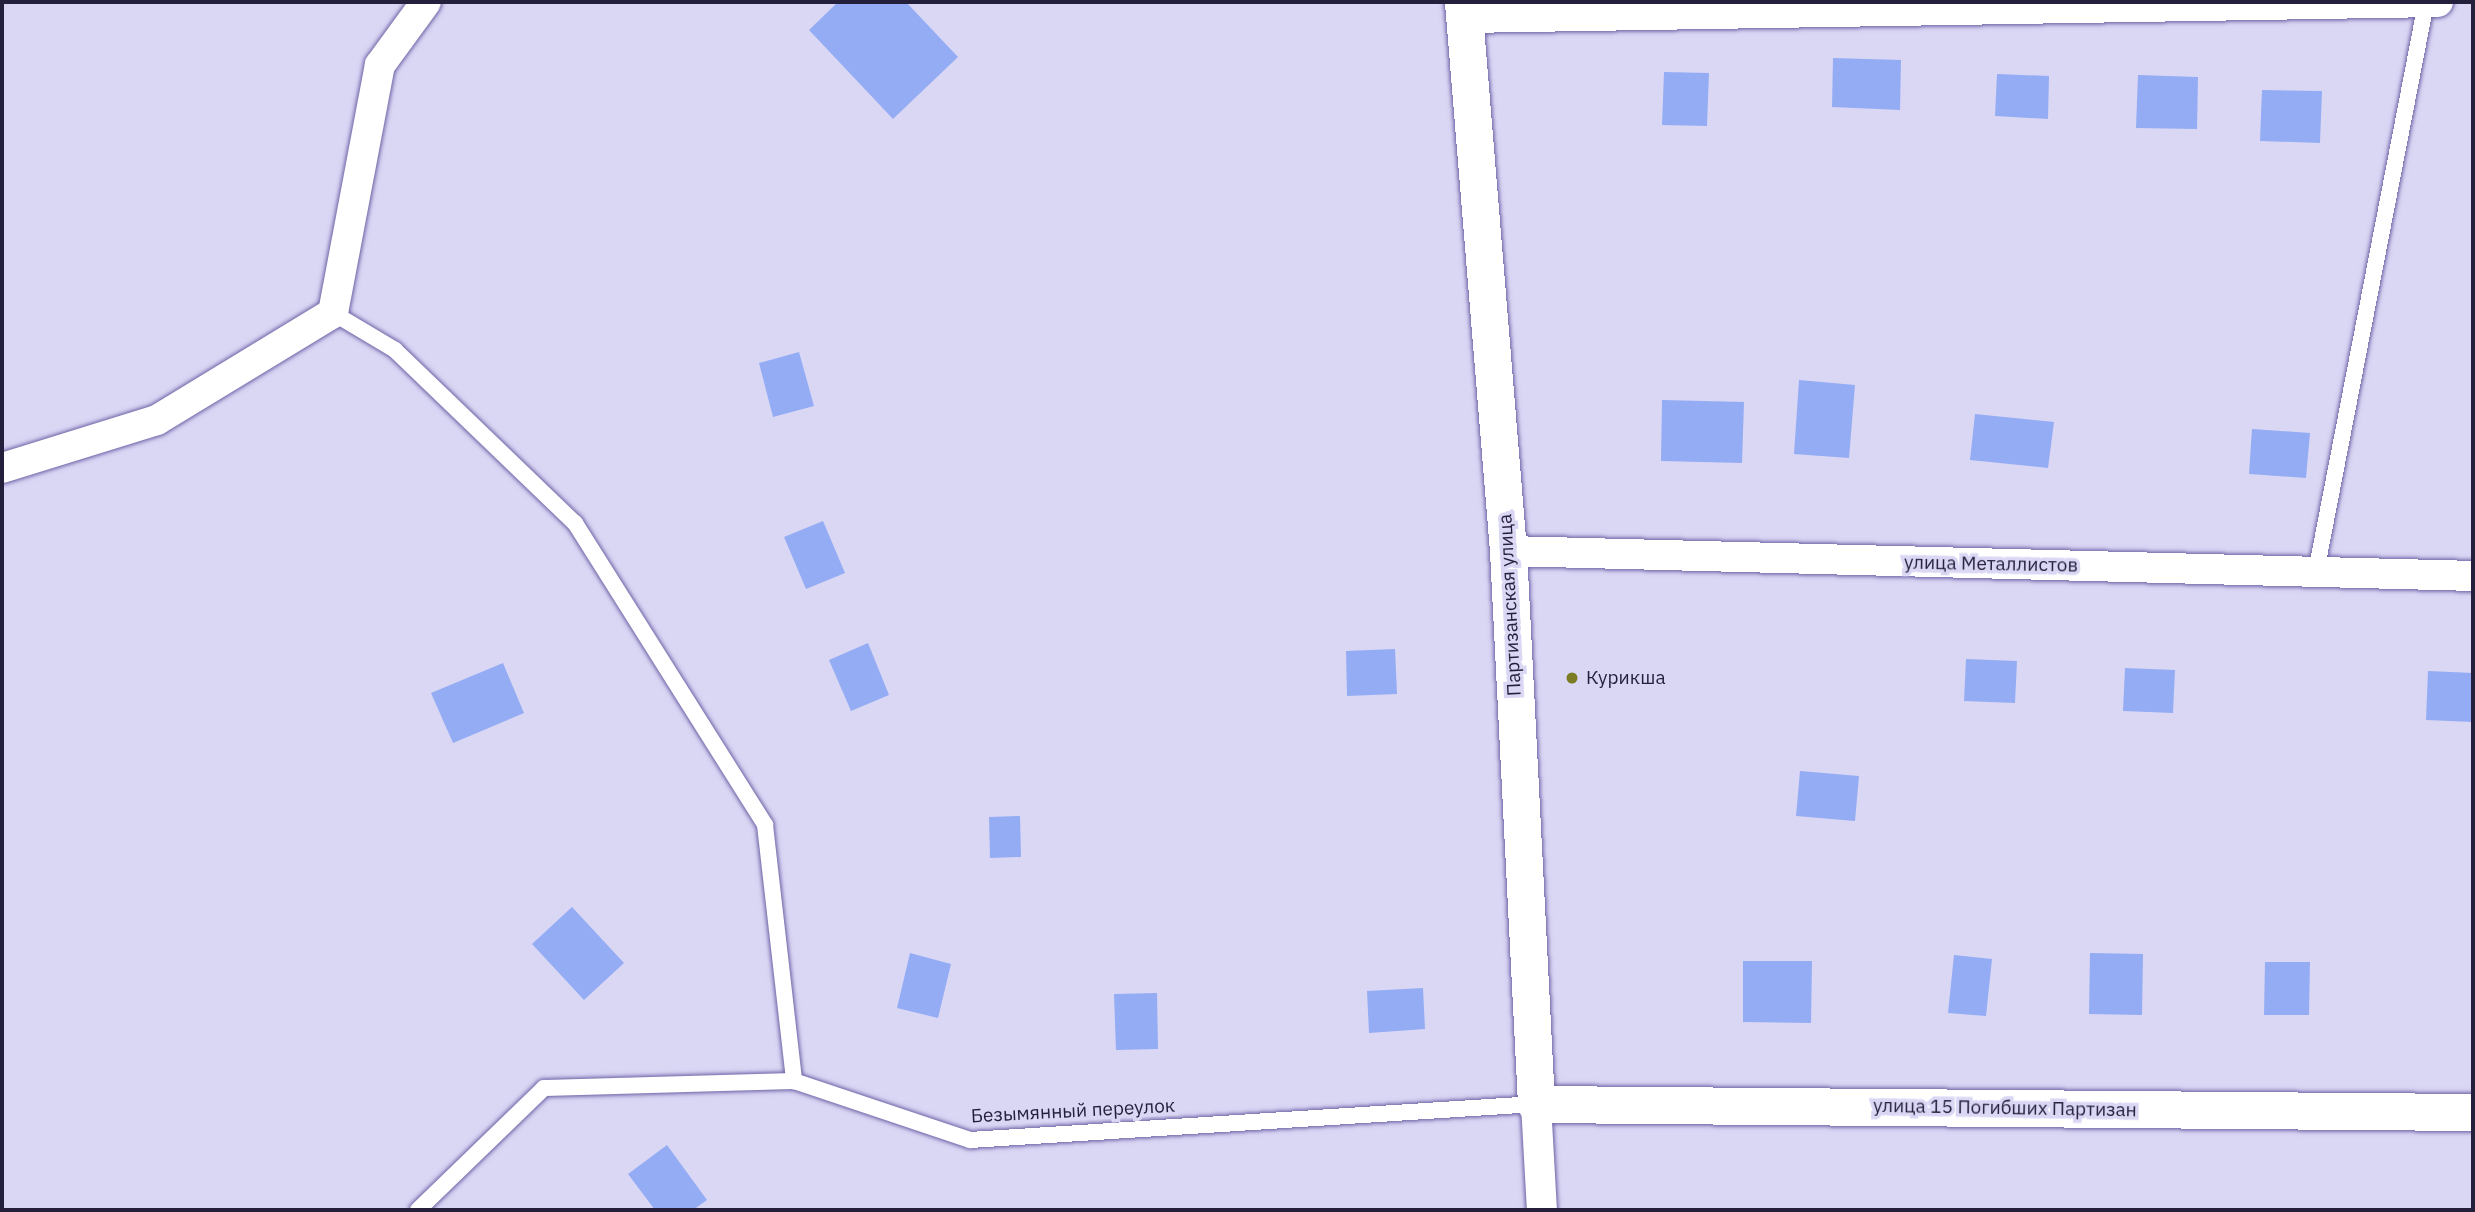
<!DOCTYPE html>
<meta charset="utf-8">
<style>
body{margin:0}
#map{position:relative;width:2475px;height:1212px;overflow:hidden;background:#dad7f5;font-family:"IBM Plex Sans",sans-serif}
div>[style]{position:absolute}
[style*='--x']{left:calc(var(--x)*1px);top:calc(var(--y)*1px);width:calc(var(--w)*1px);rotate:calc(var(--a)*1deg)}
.building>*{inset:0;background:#94acf3}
.roads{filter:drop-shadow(0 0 2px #6e63a6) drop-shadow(0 0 2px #6e63a6)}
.service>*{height:16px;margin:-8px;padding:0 8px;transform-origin:8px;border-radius:8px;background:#fff}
.minor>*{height:30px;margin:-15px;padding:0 15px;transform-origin:15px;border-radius:15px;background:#fff}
.tertiary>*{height:37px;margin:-18.5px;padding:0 18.5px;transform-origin:18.5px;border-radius:18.5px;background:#fff}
.dots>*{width:19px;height:19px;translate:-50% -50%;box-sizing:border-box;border:4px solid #dad7f5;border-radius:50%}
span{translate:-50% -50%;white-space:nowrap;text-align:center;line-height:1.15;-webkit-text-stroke:7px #dad7f5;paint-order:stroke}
.street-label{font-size:19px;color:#241f3b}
.poi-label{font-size:19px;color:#241f3b}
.left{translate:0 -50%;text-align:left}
.frame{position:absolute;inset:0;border:4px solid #241f3b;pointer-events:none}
</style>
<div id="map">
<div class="building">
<div style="clip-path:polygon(838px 2px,906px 2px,958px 57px,893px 119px,809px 30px)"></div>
<div style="clip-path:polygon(1833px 58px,1901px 60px,1900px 110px,1832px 107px)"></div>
<div style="clip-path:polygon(1664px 72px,1709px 73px,1707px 126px,1662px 125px)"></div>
<div style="clip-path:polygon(1997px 74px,2049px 76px,2048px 119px,1995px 116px)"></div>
<div style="clip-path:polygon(2138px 75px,2198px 77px,2197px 129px,2136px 128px)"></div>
<div style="clip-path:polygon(2262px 90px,2322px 91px,2320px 143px,2260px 141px)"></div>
<div style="clip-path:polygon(799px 352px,814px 406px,773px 417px,759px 363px)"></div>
<div style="clip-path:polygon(1799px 380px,1855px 385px,1849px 458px,1794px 454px)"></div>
<div style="clip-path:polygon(1662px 400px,1744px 402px,1742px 463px,1661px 461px)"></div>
<div style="clip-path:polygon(1975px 414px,2054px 422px,2048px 468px,1970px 460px)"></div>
<div style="clip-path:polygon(2252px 429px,2310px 433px,2306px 478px,2249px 474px)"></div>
<div style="clip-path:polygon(823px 521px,845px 573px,806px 589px,784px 537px)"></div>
<div style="clip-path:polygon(868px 643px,889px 695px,851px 711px,829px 660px)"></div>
<div style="clip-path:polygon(1395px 649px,1397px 694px,1347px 696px,1346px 651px)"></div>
<div style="clip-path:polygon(1966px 659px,2017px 661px,2015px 703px,1964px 701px)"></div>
<div style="clip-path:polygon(503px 663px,524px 713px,453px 743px,431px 693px)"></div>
<div style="clip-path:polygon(2125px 668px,2175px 670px,2173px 713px,2123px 711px)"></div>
<div style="clip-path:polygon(2428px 671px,2473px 673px,2473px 722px,2426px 720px)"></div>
<div style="clip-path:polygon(1800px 771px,1859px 776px,1855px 821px,1796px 816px)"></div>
<div style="clip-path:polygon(1020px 816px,1021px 857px,990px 858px,989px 817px)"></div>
<div style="clip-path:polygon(572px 907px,624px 963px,584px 1000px,532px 944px)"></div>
<div style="clip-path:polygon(910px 953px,951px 964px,938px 1018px,897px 1008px)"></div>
<div style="clip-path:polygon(2090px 953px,2143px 954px,2142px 1015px,2089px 1014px)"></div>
<div style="clip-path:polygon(1954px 955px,1992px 959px,1986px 1016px,1948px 1013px)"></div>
<div style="clip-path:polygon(1743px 961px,1812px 961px,1811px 1023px,1743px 1022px)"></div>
<div style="clip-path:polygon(2265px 962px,2310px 962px,2309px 1015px,2264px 1015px)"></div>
<div style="clip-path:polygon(1423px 988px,1425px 1029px,1369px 1033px,1367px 991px)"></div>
<div style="clip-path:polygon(1157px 993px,1158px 1049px,1116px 1050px,1114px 994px)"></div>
<div style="clip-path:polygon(667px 1145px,707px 1200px,693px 1210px,655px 1210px,628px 1174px)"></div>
</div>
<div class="roads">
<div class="service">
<div style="--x:333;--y:313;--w:72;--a:30.8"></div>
<div style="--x:395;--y:350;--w:250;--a:43.9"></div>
<div style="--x:575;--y:523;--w:357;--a:57.8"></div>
<div style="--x:765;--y:825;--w:258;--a:83.5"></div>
<div style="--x:2316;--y:572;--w:580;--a:-79.06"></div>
<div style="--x:418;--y:1210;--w:175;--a:-44.1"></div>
<div style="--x:544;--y:1088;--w:250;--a:-1.6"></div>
<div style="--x:794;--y:1081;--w:186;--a:18.5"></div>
<div style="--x:970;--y:1140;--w:567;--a:-3.64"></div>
</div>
<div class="minor">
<div style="--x:1464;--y:18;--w:974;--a:-0.94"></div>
<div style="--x:2;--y:468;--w:162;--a:-17.2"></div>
<div style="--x:157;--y:420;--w:206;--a:-31.3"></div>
<div style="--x:333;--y:313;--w:252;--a:-79.3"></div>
<div style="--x:380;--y:65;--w:78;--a:-53.9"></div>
<div style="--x:1508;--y:551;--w:965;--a:1.48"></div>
<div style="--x:1536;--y:1104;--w:106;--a:86.8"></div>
</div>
<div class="tertiary">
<div style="--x:1463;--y:2;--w:551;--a:85.31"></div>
<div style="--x:1508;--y:551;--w:554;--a:87.1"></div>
<div style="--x:1536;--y:1104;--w:937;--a:0.49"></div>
</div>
</div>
<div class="dots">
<div style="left:1572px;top:678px;background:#7b7c24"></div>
</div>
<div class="street-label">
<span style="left:1991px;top:564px;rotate:1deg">улица Металлистов</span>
<span style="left:1510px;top:605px;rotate:-93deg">Партизанская улица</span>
<span style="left:2005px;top:1108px;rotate:1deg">улица 15 Погибших Партизан</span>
<span style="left:1073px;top:1111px;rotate:-3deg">Безымянный переулок</span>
</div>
<div class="poi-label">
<span class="left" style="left:1586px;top:678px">Курикша</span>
</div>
<div class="frame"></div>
</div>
